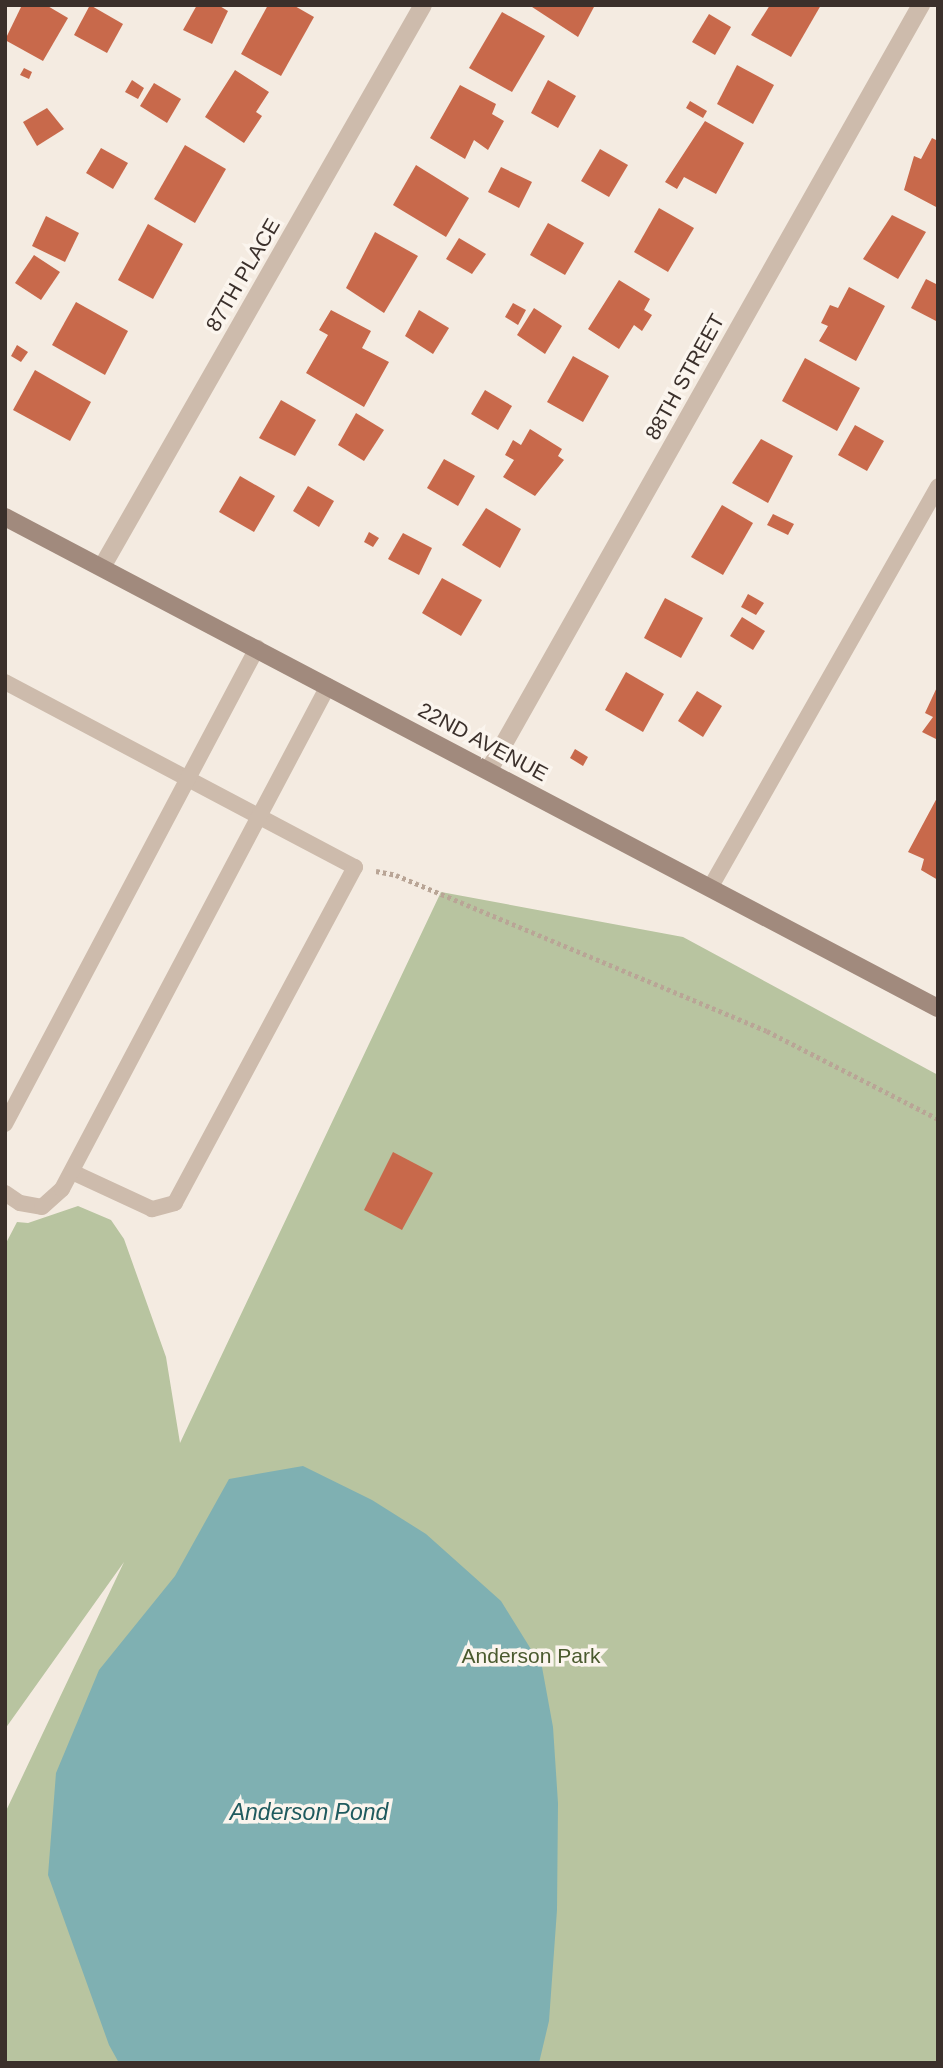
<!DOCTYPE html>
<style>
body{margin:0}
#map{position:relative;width:943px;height:2068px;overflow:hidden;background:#f4ebe1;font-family:Helvetica,sans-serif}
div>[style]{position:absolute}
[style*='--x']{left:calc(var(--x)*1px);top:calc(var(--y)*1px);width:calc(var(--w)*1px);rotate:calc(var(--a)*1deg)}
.green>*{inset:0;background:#b8c4a0}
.water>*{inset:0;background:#7fb0b2}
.building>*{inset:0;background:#c8694b}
.path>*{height:4.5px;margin-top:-2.25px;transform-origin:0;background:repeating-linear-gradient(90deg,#b9a596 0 3.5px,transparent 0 7px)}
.lane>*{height:16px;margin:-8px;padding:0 8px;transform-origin:8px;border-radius:8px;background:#cdbbac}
.street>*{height:18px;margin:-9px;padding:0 9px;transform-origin:9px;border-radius:9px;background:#cdbbac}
.secondary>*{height:18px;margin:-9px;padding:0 9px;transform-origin:9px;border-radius:9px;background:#a18a7d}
span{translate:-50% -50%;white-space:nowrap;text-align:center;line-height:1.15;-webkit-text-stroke:7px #fbf5ee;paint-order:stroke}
.street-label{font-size:21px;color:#3b302b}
.park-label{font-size:21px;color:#4a5a2e}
.water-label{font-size:23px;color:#1f5a5e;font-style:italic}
.frame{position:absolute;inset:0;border:7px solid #3b302b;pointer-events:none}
</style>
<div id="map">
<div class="green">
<div style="clip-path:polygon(441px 892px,683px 937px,938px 1075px,938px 2063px,5px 2063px,5px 1813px,124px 1562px,5px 1729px,5px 1245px,17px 1222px,28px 1223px,78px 1206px,111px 1220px,124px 1239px,166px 1357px,180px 1443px)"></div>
</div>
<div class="water">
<div style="clip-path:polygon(303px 1466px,372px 1500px,426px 1534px,501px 1601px,542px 1667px,553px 1727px,558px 1803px,557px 1910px,549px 2021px,539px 2063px,119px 2063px,109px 2045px,48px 1875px,56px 1773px,99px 1670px,175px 1576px,229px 1479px)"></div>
</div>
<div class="building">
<div style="clip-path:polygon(22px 5px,46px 5px,68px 18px,43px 61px,5px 40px)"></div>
<div style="clip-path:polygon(90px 5px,123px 24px,107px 53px,74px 35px)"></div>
<div style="clip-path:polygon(197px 5px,218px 5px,228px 11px,212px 44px,183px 30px)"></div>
<div style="clip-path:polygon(268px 5px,293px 5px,314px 17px,281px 76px,241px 54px)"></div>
<div style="clip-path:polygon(529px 5px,595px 5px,578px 37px)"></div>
<div style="clip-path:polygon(770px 5px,821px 5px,791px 57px,751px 35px)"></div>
<div style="clip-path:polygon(502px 12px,545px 36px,512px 92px,469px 68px)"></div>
<div style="clip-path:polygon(709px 14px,731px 27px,715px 55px,692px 42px)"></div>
<div style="clip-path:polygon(737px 65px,774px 85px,753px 124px,717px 104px)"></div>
<div style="clip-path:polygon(24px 68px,32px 72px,29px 79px,20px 75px)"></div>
<div style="clip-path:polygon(235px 70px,269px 92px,256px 112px,262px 116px,244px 143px,205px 117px)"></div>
<div style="clip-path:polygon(132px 80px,144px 88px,138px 99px,125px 92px)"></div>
<div style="clip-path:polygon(548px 80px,576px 96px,558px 128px,531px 113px)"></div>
<div style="clip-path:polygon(154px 83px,181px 99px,167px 123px,140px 106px)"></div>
<div style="clip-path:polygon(460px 85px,496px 104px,492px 114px,504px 121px,488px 150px,474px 140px,465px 159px,430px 138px)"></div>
<div style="clip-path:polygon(690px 101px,707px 111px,703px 118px,686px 108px)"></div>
<div style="clip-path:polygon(47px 108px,64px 129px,37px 146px,23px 122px)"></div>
<div style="clip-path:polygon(705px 121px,744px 143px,716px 194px,684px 177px,677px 189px,665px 182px)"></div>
<div style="clip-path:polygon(932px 138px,938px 141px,938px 208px,904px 190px,914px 156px,921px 159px)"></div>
<div style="clip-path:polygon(185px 145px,226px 169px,195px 223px,154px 199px)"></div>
<div style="clip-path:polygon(101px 148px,128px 163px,113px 189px,86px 173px)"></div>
<div style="clip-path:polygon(600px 149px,628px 165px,609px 197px,581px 181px)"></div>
<div style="clip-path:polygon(416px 165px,469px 198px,446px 237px,393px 205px)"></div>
<div style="clip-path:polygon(501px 167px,532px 182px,519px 208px,488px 192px)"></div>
<div style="clip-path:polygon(659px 208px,694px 228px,668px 272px,634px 252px)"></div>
<div style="clip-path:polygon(892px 215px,926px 232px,898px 279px,863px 259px)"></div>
<div style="clip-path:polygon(46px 216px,79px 233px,65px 262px,32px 246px)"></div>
<div style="clip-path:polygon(548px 223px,584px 243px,565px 275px,530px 255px)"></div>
<div style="clip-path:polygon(148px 224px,183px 244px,153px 299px,118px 280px)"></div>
<div style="clip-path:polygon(375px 232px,418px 256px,384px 313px,346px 288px)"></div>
<div style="clip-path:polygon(459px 238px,486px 254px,472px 274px,446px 259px)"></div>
<div style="clip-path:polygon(34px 255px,60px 272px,41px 300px,15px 283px)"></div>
<div style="clip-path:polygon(926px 279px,938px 285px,938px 322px,911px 308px)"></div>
<div style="clip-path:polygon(619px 280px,650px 299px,644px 310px,652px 315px,642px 331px,634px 325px,619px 349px,588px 329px)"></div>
<div style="clip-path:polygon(849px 287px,885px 306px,856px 361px,819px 341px,828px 326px,821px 323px,830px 305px,838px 308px)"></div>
<div style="clip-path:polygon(76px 302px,128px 331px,105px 375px,52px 345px)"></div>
<div style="clip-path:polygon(513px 303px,526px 310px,518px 325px,505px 317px)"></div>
<div style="clip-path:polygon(534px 308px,562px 326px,545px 354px,517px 335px)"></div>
<div style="clip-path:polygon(331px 310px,371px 331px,362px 348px,389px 362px,364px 407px,306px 373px,328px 335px,319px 330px)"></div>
<div style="clip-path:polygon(419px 310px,449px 328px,433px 354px,405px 336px)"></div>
<div style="clip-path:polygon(17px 345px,28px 352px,21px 362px,11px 356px)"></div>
<div style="clip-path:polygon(573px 356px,609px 376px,583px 422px,547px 402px)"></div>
<div style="clip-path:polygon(805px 358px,860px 388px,837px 431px,782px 401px)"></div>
<div style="clip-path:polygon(35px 370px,91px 402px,70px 441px,13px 410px)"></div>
<div style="clip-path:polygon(485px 390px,512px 406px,498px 430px,471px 414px)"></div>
<div style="clip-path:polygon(281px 400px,316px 420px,295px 456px,259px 438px)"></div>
<div style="clip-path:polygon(356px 413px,384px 430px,364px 461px,338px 445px)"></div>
<div style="clip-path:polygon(855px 425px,884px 441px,867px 471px,838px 455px)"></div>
<div style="clip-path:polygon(530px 429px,562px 449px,558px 456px,564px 460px,535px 496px,503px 477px,514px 460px,505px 455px,513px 440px,521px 445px)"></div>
<div style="clip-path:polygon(761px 439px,793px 456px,768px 503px,732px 483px)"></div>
<div style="clip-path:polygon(444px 459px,475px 476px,458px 506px,427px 488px)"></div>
<div style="clip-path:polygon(240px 476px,275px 496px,254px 532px,219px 512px)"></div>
<div style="clip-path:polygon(308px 486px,334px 501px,319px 527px,293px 511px)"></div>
<div style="clip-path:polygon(722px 505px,753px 523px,723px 575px,691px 557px)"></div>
<div style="clip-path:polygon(486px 508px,521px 529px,500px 568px,462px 545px)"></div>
<div style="clip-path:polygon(773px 514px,794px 524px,788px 535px,767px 525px)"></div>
<div style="clip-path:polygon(369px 532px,379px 538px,373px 547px,364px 542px)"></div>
<div style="clip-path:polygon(403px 533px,432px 548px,419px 575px,388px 559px)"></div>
<div style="clip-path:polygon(442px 578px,482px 600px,461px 636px,422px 613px)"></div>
<div style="clip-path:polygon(748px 594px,764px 603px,756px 615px,741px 607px)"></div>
<div style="clip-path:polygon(665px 598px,703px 618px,681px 658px,644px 638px)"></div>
<div style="clip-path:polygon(742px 617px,765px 631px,753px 650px,730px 636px)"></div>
<div style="clip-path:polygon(626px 672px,664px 694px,643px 732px,605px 710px)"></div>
<div style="clip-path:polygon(938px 685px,938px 740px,922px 732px,933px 717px,925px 713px)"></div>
<div style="clip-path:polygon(697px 691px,722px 706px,703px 737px,678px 721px)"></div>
<div style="clip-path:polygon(575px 749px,588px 757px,583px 766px,570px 758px)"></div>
<div style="clip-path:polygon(938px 796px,938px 880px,921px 870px,924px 859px,908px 852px)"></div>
<div style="clip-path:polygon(393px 1152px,433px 1173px,402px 1230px,364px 1210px)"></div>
</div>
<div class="path">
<div style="--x:376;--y:871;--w:20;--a:11"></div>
<div style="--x:396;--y:875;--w:402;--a:22.8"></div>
<div style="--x:767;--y:1031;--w:192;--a:27.2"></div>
</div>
<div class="lane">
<div style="--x:5;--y:682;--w:396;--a:27.9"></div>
<div style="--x:355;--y:867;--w:381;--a:118.2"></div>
<div style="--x:175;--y:1203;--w:24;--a:165"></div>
<div style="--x:152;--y:1209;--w:88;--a:-155.2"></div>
<div style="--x:710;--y:888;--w:462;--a:-60.4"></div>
<div style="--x:5;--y:1124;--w:539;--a:-62.1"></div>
<div style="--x:5;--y:1193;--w:18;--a:34"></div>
<div style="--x:20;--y:1203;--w:22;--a:10"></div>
<div style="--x:42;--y:1207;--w:27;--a:-42"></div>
<div style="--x:62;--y:1189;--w:569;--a:-62.13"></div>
</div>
<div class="street">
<div style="--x:102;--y:567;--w:647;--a:-60.27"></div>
<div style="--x:489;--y:770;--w:879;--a:-60.55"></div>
</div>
<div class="secondary">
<div style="--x:5;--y:517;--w:1054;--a:27.76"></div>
</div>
<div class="street-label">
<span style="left:243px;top:275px;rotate:-60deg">87TH PLACE</span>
<span style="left:685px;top:377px;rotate:-61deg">88TH STREET</span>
<span style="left:483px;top:742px;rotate:28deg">22ND AVENUE</span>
</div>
<div class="park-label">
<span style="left:531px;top:1656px">Anderson Park</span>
</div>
<div class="water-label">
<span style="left:309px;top:1812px">Anderson Pond</span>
</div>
<div class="frame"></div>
</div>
